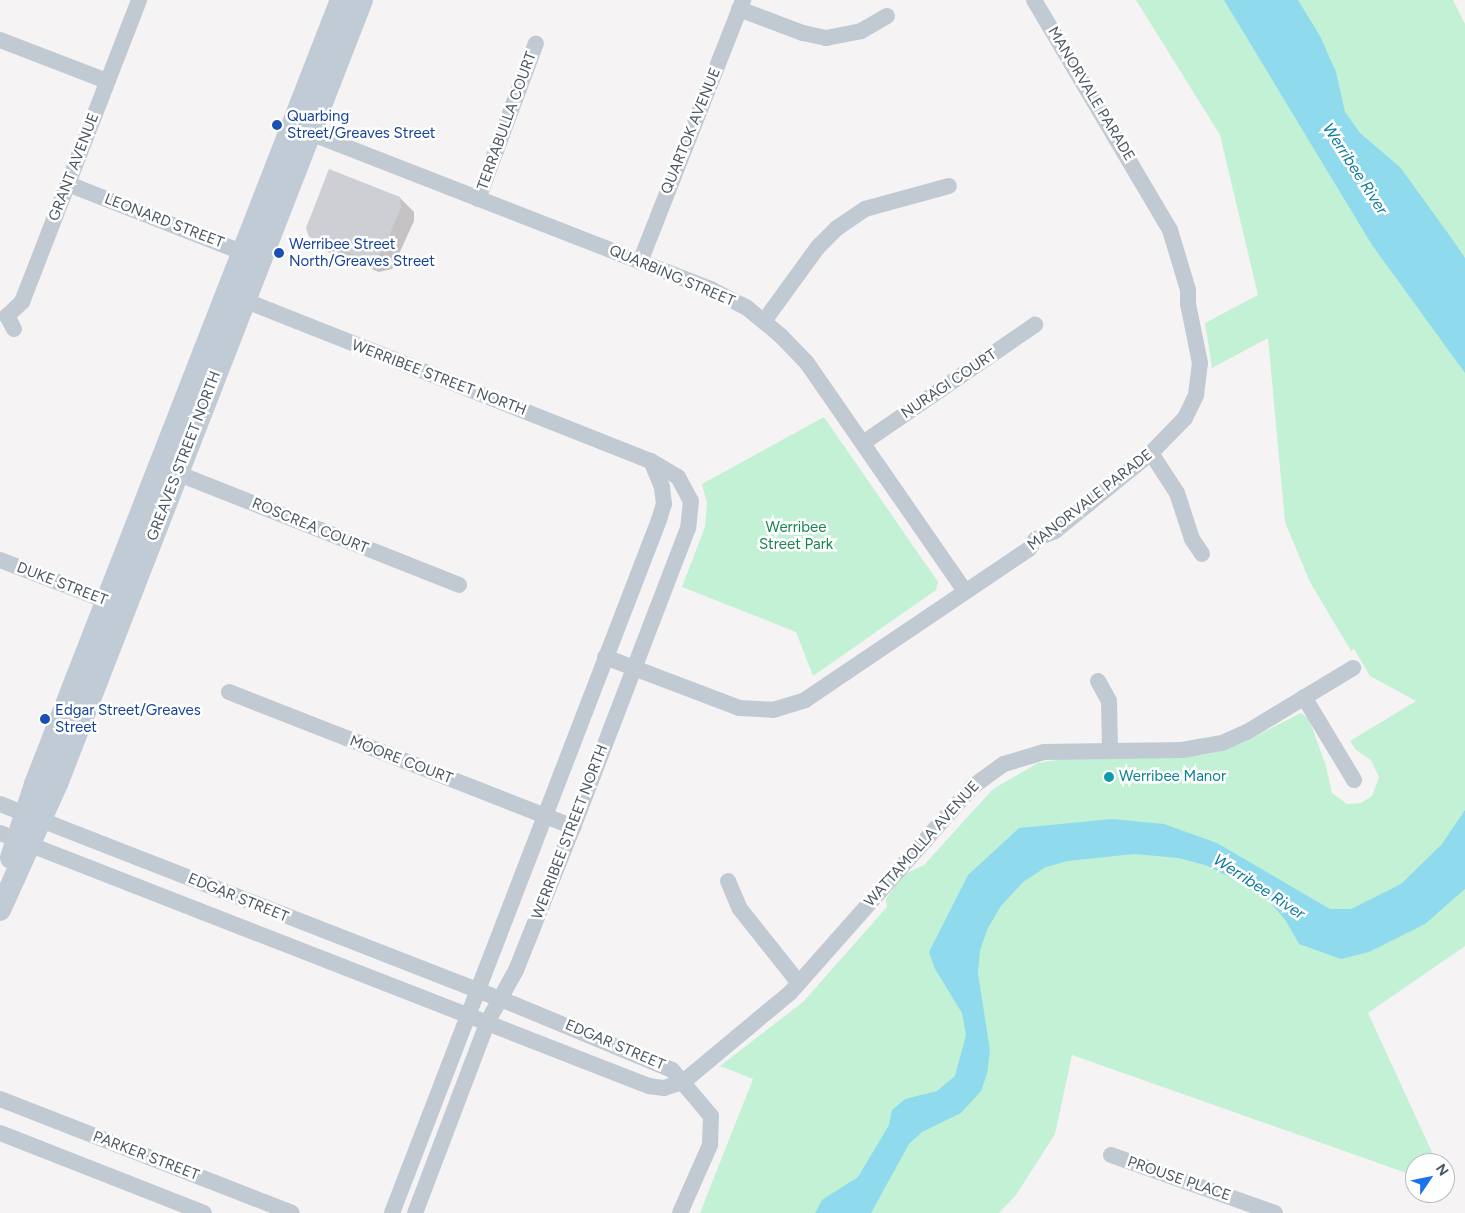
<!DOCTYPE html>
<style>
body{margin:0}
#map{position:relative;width:1465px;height:1213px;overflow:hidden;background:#f5f3f3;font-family:Figtree,sans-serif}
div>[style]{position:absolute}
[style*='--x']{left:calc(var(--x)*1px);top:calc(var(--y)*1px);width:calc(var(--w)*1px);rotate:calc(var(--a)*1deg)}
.green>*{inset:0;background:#c3f1d5}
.water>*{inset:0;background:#90daee}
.shadow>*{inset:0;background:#0003}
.building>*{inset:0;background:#cdcfd5}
.street>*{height:16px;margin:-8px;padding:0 8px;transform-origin:8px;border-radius:8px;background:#c1cad2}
.secondary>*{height:22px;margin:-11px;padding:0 11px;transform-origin:11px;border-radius:11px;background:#c1cbd6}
.dots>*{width:14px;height:14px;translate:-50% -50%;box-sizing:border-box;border:2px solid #fff;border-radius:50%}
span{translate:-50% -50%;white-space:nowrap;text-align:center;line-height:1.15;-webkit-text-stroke:5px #fff;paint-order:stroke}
.street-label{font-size:15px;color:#4a5661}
.transit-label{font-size:15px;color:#164399}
.left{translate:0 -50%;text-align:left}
.park-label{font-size:15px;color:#17864f}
.culture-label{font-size:15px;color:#0d838f}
.water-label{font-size:16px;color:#0c7c9b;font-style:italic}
.north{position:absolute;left:1405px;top:1153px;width:50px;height:50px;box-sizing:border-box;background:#fff;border:1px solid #b7bbc0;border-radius:50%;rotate:56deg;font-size:14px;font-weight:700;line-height:20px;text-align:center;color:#4a5661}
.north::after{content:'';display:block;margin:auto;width:18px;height:22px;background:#1a73e8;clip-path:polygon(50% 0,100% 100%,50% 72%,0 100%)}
</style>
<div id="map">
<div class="green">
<div style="clip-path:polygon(1136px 0,1453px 0,1465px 24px,1465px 946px,1368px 1013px,1437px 1163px,1415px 1163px,1415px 1176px,1072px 1055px,1055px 1134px,1016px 1195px,999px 1213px,700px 1213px,753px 1079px,720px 1066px,803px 1002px,887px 907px,886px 899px,903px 875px,924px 865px,993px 789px,1038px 763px,1068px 758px,1177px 758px,1213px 753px,1242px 743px,1301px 713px,1309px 719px,1326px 766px,1332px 793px,1347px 804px,1361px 803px,1372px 796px,1379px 777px,1371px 760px,1356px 750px,1350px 741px,1416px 701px,1370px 676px,1354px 649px,1351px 651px,1310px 582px,1285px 522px,1268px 338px,1212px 368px,1205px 323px,1258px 295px,1220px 135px)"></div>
<div style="clip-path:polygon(824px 417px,938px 582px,936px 590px,813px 676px,796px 632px,682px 587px,705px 527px,707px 503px,702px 484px)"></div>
</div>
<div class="water">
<div style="clip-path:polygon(1224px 0,1298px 0,1320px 36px,1336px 72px,1345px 112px,1360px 133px,1400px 167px,1455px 243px,1465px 258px,1465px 373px,1372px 245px)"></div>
<div style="clip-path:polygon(1465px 810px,1465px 889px,1425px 924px,1369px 952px,1341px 959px,1299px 944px,1286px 921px,1265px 896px,1208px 866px,1179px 858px,1134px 854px,1068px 861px,1046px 867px,1023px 882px,1001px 906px,988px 928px,980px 950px,978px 973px,990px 1051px,987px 1074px,981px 1091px,961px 1113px,922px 1132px,909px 1144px,871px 1213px,815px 1213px,822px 1200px,858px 1177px,889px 1125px,892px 1110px,905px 1099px,937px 1091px,955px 1076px,966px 1035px,962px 1013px,935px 969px,929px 952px,968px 875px,1019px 828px,1112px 819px,1164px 824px,1217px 843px,1330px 909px,1351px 909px,1401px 884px,1442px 844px)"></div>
</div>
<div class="shadow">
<div style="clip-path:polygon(400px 198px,414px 212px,414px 221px,392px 269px,379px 272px,325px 251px,310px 236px)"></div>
</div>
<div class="building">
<div style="clip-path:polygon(329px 169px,400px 197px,401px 207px,384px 249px,378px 256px,363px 258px,309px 237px,306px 228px)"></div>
</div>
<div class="street">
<div style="--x:739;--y:9;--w:68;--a:20.6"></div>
<div style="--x:803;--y:33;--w:24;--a:12"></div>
<div style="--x:826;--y:38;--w:36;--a:-11"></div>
<div style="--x:861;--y:31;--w:30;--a:-30"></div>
<div style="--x:0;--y:40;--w:115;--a:21"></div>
<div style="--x:300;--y:129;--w:442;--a:21.3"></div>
<div style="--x:712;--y:290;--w:38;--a:27"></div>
<div style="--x:746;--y:307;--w:45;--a:39.6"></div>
<div style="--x:781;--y:336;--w:37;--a:46"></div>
<div style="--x:807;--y:363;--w:277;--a:55.3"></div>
<div style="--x:68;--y:184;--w:198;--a:21.4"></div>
<div style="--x:478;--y:199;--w:166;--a:-69.6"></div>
<div style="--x:640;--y:262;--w:282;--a:-68.5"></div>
<div style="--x:236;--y:297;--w:446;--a:21.6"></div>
<div style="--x:651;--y:461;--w:31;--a:31"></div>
<div style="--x:678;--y:477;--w:27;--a:62"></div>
<div style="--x:691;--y:501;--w:27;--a:96"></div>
<div style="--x:688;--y:528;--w:320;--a:111"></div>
<div style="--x:573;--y:827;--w:154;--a:111.7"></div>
<div style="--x:516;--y:970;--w:58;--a:118.8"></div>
<div style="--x:488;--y:1021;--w:205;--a:110.8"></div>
<div style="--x:764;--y:321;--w:92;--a:-53.9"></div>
<div style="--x:818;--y:247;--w:27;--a:-45"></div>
<div style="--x:837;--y:228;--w:34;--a:-34"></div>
<div style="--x:865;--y:209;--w:87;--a:-15.3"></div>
<div style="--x:14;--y:329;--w:15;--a:-118"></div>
<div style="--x:7;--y:316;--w:21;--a:-43"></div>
<div style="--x:22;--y:302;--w:324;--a:-68.8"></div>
<div style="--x:863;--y:443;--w:209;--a:-34.5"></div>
<div style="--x:1151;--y:453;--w:48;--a:57"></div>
<div style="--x:1177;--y:493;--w:48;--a:71.9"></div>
<div style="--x:1192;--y:539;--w:18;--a:56"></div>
<div style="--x:169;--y:470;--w:312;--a:21.6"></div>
<div style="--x:0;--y:560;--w:125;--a:21"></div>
<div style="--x:605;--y:657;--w:143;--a:20.8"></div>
<div style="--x:739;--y:708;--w:34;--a:3"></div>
<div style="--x:773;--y:710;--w:34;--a:-17"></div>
<div style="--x:805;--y:700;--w:270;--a:-34"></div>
<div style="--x:1029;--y:549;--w:12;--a:-55"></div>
<div style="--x:1036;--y:539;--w:21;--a:-23"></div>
<div style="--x:1055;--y:531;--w:124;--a:-39.1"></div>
<div style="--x:1151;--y:453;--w:49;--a:-45.8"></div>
<div style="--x:1185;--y:418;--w:25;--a:-64"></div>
<div style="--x:1196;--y:395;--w:32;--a:-83"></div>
<div style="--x:1200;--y:363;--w:60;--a:-101.5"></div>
<div style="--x:1188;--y:304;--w:14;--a:-90"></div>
<div style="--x:1188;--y:290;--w:63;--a:-106.7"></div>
<div style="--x:1170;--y:230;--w:267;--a:-120.6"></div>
<div style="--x:1098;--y:681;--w:23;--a:61"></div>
<div style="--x:1109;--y:701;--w:49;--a:88.8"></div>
<div style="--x:229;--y:692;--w:370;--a:21.4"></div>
<div style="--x:1304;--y:697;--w:97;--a:58.9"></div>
<div style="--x:0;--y:804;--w:551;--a:21.3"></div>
<div style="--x:513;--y:1004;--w:172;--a:22.5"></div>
<div style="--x:672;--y:1070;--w:60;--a:49.7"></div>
<div style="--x:711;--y:1116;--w:29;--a:92"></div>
<div style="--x:710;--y:1145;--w:74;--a:113.8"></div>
<div style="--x:0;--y:833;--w:697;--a:21.3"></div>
<div style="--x:649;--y:1086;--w:15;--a:8"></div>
<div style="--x:664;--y:1088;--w:20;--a:-18"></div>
<div style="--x:683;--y:1082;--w:139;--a:-39.8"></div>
<div style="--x:790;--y:993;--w:275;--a:-48.5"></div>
<div style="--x:972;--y:787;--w:39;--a:-36"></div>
<div style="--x:1004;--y:764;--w:42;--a:-16.7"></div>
<div style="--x:1044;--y:752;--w:138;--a:-0.8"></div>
<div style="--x:1182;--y:750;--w:41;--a:-9.9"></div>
<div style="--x:1222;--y:743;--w:27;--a:-24"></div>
<div style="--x:1247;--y:732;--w:124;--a:-31.1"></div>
<div style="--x:728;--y:881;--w:30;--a:67"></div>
<div style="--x:740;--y:909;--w:93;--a:51.5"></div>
<div style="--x:0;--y:1099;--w:313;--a:21.3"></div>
<div style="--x:0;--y:1133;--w:219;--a:21.4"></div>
<div style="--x:1111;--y:1155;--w:174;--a:19.5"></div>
<div style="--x:392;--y:1213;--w:743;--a:-68.93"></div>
<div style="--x:659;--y:520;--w:17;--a:-73"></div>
<div style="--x:664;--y:504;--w:17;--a:-97"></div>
<div style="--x:662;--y:487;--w:28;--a:-113"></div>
</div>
<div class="secondary">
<div style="--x:11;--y:858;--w:78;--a:-72"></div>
<div style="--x:35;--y:784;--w:842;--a:-68.68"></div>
<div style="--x:0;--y:910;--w:138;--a:-65.7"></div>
<div style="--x:57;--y:784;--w:841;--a:-68.74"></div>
</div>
<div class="dots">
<div style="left:277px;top:125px;background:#1a4fb4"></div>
<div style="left:279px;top:253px;background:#1a4fb4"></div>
<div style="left:45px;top:719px;background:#1a4fb4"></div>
<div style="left:1109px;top:777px;background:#0f9aa8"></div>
</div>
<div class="street-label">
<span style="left:1091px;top:94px;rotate:59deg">MANORVALE PARADE</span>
<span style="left:507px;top:121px;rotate:-70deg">TERRABULLA COURT</span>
<span style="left:691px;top:131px;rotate:-68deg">QUARTOK AVENUE</span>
<span style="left:74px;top:167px;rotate:-69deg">GRANT AVENUE</span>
<span style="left:164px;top:221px;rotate:21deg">LEONARD STREET</span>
<span style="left:672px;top:276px;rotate:23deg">QUARBING STREET</span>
<span style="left:439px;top:378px;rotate:21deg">WERRIBEE STREET NORTH</span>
<span style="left:949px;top:384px;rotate:-34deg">NURAGI COURT</span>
<span style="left:184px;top:456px;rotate:-69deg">GREAVES STREET NORTH</span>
<span style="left:1090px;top:500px;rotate:-38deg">MANORVALE PARADE</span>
<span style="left:310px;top:526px;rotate:22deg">ROSCREA COURT</span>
<span style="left:62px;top:584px;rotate:21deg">DUKE STREET</span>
<span style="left:401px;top:760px;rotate:21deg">MOORE COURT</span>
<span style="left:570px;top:832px;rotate:-69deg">WERRIBEE STREET NORTH</span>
<span style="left:922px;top:844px;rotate:-48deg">WATTAMOLLA AVENUE</span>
<span style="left:238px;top:898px;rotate:22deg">EDGAR STREET</span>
<span style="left:615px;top:1045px;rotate:23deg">EDGAR STREET</span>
<span style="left:146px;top:1156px;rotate:21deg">PARKER STREET</span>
<span style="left:1179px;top:1179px;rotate:19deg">PROUSE PLACE</span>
</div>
<div class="transit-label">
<span class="left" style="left:287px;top:125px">Quarbing<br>Street/Greaves Street</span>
<span class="left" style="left:289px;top:253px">Werribee Street<br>North/Greaves Street</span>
<span class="left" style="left:55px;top:719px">Edgar Street/Greaves<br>Street</span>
</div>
<div class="park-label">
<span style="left:796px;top:536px">Werribee<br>Street Park</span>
</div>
<div class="culture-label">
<span class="left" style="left:1119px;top:777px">Werribee Manor</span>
</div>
<div class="water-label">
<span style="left:1355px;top:169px;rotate:57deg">Werribee River</span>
<span style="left:1259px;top:887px;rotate:33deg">Werribee River</span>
</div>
<div class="north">N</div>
</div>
